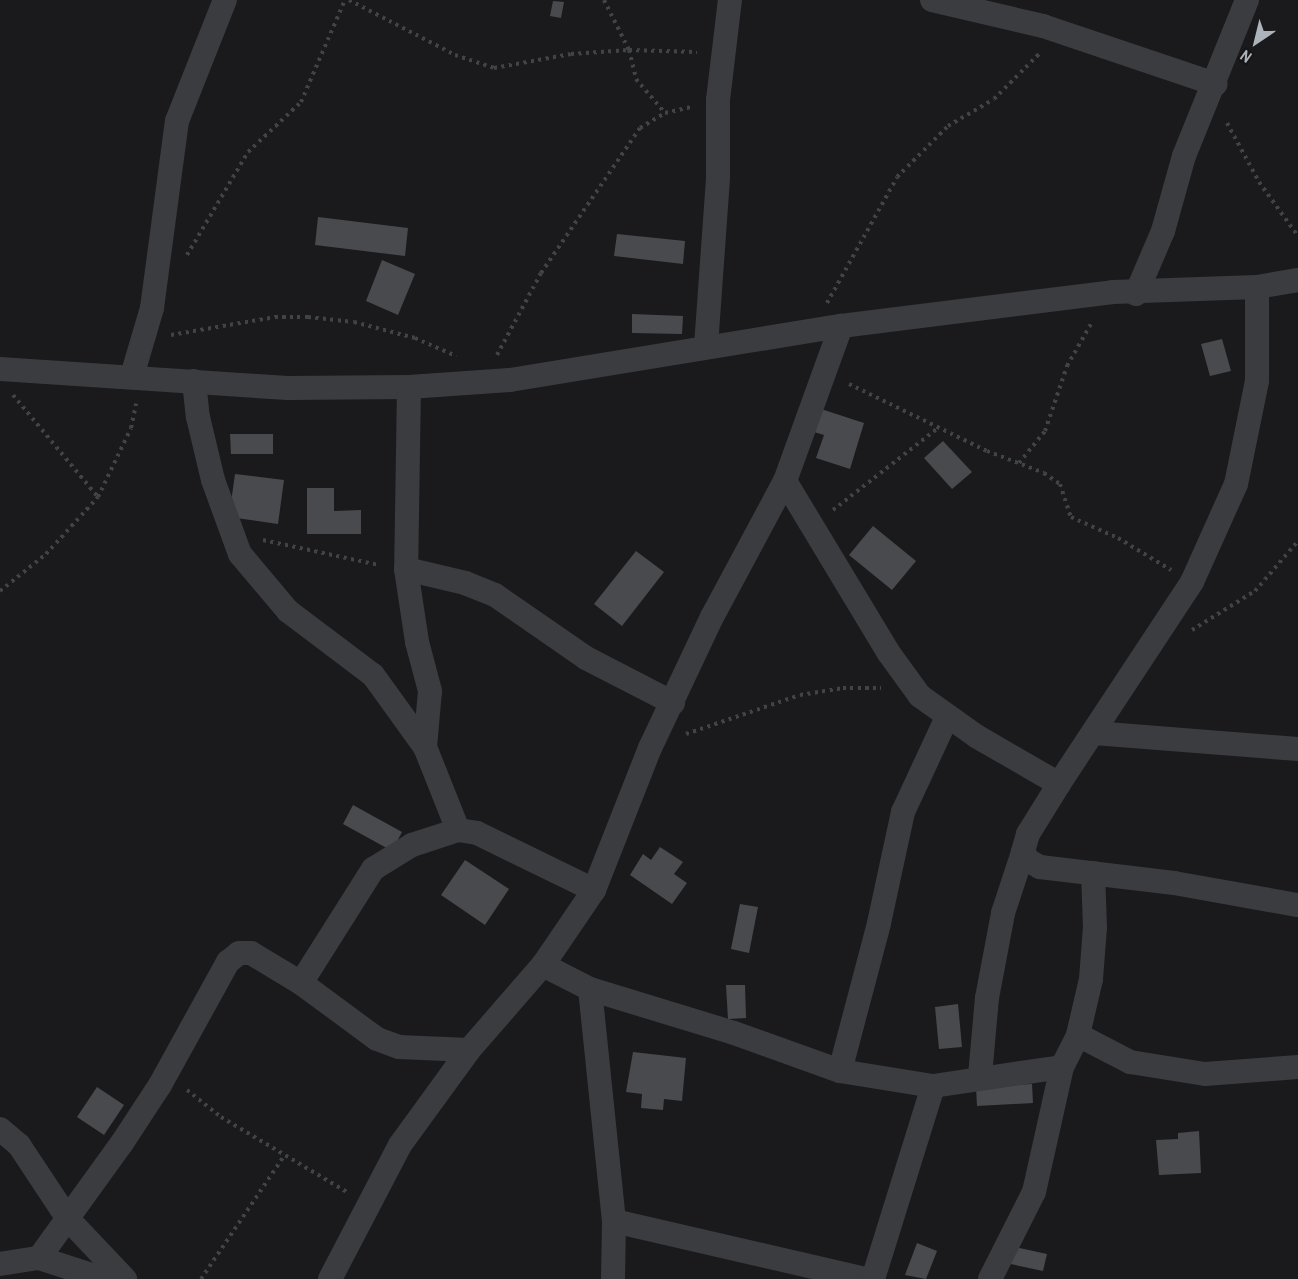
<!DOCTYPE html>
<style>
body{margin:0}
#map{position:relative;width:1298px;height:1279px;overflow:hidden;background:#1a1a1c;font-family:"Archivo Narrow",sans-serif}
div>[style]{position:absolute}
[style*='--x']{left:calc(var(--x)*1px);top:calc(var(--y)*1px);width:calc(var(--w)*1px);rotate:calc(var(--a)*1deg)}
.building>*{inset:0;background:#494a4e}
.path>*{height:4px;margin-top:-2px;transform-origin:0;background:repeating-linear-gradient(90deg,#414447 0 3px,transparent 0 7.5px)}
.minor>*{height:24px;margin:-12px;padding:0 12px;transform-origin:12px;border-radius:12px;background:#3b3c40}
span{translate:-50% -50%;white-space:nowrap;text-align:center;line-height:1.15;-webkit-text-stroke:5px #151517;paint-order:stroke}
.north{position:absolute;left:1226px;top:12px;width:60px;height:60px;-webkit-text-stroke:4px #151517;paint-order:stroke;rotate:215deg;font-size:16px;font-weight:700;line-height:24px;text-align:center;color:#adb3ba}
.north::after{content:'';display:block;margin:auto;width:21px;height:27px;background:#adb3ba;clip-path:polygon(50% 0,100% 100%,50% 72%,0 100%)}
</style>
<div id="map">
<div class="building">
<div style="clip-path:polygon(553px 1px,564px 2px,561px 18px,550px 16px)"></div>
<div style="clip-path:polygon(318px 217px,408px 228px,405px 256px,315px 245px)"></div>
<div style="clip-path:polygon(617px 234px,685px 241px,683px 264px,614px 256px)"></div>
<div style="clip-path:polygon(382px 260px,415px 274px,398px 315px,366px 301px)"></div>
<div style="clip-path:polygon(632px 314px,683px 316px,682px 334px,632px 333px)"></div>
<div style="clip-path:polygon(1222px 339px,1231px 371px,1210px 376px,1201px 344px)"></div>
<div style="clip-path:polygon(821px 409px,864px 423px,850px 469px,816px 458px,824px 435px,814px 432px)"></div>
<div style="clip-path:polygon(230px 434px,273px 434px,273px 454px,231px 454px)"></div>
<div style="clip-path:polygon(943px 441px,972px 472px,952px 489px,924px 458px)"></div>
<div style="clip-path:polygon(235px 474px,284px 480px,278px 524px,229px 517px)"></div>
<div style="clip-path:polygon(307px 488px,334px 488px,334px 511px,361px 510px,361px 534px,307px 534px)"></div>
<div style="clip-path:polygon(873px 526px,916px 561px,892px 590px,849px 555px)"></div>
<div style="clip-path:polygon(636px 551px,664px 572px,622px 626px,594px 604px)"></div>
<div style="clip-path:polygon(353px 805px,402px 832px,392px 851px,343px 824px)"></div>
<div style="clip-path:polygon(660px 847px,683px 862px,674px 874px,687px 883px,672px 904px,630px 875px,643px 854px,651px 860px)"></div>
<div style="clip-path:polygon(465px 860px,509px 889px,485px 925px,441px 895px)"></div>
<div style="clip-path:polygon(740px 904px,758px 907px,749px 953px,731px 949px)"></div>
<div style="clip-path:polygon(726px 985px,745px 985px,746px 1018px,728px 1019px)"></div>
<div style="clip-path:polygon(958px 1004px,962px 1047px,939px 1049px,935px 1007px)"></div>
<div style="clip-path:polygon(633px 1052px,686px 1058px,682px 1101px,664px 1099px,663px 1110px,641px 1108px,642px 1094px,626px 1092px)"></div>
<div style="clip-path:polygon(1032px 1084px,1033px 1103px,977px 1106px,976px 1087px)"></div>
<div style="clip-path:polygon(97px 1087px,124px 1105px,104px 1135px,77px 1117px)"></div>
<div style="clip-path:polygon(1199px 1131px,1201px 1173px,1159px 1175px,1156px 1140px,1178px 1139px,1178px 1133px)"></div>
<div style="clip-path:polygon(917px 1243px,937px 1251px,926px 1279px,905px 1275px)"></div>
<div style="clip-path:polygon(1010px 1246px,1047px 1254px,1043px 1271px,1006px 1263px)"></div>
</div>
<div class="path">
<div style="--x:349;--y:0;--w:119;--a:27.4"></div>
<div style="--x:455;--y:55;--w:41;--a:18.4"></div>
<div style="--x:494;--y:68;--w:78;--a:-10.3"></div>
<div style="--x:571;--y:54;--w:58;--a:-3.9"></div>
<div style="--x:629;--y:50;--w:68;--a:1.7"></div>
<div style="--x:604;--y:0;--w:56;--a:63.4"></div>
<div style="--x:629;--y:50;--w:30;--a:76"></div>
<div style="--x:636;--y:79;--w:45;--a:49.5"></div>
<div style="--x:1227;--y:123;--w:67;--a:61.5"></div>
<div style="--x:1259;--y:182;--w:67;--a:54.2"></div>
<div style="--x:187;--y:255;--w:120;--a:-59.4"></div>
<div style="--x:248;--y:152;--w:73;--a:-43.3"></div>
<div style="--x:301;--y:102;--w:111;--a:-66.7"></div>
<div style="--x:827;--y:303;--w:144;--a:-60.9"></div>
<div style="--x:897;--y:177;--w:72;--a:-45"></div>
<div style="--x:948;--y:126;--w:53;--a:-30.4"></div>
<div style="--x:994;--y:99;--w:65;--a:-45"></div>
<div style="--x:171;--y:335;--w:106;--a:-9.8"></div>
<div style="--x:275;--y:317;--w:33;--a:0"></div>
<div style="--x:308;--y:317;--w:46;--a:6.2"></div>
<div style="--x:354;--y:322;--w:63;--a:14.7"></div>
<div style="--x:415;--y:338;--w:45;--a:23.7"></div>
<div style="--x:497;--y:355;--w:93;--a:-61.8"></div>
<div style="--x:541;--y:273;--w:176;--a:-55.7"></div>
<div style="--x:640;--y:128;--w:29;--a:-31"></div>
<div style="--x:665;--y:113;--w:28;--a:-13"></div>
<div style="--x:849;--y:384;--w:153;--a:25.9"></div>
<div style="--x:987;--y:451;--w:61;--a:21.1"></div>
<div style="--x:1044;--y:473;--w:19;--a:35"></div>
<div style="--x:1060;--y:484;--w:35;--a:72"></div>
<div style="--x:1071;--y:517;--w:51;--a:24.1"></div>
<div style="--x:1118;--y:538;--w:62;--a:31.1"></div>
<div style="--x:13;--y:395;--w:133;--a:50.2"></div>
<div style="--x:1019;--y:463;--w:41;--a:-50.9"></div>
<div style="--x:1045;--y:431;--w:69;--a:-71.3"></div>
<div style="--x:1067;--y:366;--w:51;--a:-60.4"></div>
<div style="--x:833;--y:510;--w:133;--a:-38"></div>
<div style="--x:263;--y:540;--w:119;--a:12.2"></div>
<div style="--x:0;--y:591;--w:59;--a:-38.8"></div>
<div style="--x:46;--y:554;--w:77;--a:-47.6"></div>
<div style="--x:98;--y:497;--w:76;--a:-64.4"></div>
<div style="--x:131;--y:428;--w:25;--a:-78"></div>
<div style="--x:1192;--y:630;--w:74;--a:-31.8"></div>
<div style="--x:1255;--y:591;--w:66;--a:-49.3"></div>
<div style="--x:686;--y:734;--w:120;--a:-18.9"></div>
<div style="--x:800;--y:695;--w:44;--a:-9.2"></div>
<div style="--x:843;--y:688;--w:38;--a:0"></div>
<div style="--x:187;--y:1090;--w:43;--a:38.5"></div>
<div style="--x:221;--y:1117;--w:147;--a:30.8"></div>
<div style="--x:201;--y:1279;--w:148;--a:-56"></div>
</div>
<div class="minor">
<div style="--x:932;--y:0;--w:114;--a:13.2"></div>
<div style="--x:1043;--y:26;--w:182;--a:18.6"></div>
<div style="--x:1257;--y:287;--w:94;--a:90"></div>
<div style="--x:1257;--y:381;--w:105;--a:101.5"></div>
<div style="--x:1236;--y:484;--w:107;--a:114.2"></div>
<div style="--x:1192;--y:582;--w:242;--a:123.4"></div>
<div style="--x:1059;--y:784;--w:59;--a:121.8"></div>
<div style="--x:1028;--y:834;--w:19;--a:106"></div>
<div style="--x:1023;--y:852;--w:11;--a:56"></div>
<div style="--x:1029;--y:861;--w:13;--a:29"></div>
<div style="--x:1040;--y:867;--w:135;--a:6.8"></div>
<div style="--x:1174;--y:883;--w:126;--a:10.1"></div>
<div style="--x:1136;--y:294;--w:69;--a:-66.8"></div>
<div style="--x:1163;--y:231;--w:78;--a:-74.4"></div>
<div style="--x:1184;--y:156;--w:168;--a:-68"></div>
<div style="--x:706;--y:346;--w:169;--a:-85.9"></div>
<div style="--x:718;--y:177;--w:77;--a:-90"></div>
<div style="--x:718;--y:100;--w:101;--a:-83.2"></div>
<div style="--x:0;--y:369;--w:288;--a:3.8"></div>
<div style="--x:287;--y:388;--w:122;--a:-0.5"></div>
<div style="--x:409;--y:387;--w:101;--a:-4"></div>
<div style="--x:510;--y:380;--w:335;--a:-9.3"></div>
<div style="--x:841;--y:326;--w:274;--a:-7.1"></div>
<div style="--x:1113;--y:292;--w:144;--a:-2"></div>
<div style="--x:1257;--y:287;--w:42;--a:-9.7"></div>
<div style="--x:132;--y:376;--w:71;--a:-73.6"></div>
<div style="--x:152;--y:308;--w:189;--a:-82.4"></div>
<div style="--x:177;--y:121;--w:130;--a:-68.4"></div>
<div style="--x:194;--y:381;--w:36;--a:84"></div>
<div style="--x:198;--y:417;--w:65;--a:76.6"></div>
<div style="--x:213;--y:480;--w:79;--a:70"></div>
<div style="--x:240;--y:554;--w:75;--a:49.9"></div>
<div style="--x:288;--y:611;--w:106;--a:37"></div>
<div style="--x:373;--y:675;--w:89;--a:54.2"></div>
<div style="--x:409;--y:387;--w:182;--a:90.9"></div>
<div style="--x:406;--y:569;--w:74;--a:81.4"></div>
<div style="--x:417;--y:642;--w:51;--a:75.1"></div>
<div style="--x:430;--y:691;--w:56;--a:95.1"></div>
<div style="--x:425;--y:747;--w:89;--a:68.3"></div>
<div style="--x:785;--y:481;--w:200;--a:58.9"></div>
<div style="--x:888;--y:652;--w:54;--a:54"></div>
<div style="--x:920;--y:696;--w:69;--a:35.5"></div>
<div style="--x:976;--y:736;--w:96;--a:30"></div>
<div style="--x:406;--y:569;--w:61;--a:13.3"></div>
<div style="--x:465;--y:583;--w:32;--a:22"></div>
<div style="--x:495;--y:595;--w:111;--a:34.7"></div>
<div style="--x:586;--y:658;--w:98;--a:27.3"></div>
<div style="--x:1094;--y:733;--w:205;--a:4.5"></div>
<div style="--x:543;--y:965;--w:53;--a:27.1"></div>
<div style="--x:590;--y:989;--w:151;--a:17"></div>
<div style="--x:734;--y:1033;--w:113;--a:19.7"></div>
<div style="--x:840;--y:1071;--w:94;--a:9.2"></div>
<div style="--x:933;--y:1086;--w:130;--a:-8.4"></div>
<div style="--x:301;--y:983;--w:135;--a:-57.7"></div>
<div style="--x:373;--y:869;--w:46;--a:-31.6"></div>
<div style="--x:412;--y:845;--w:48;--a:-18.1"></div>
<div style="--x:458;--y:830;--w:19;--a:9"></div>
<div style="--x:477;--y:833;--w:130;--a:26"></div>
<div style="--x:590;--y:989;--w:233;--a:84.1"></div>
<div style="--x:614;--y:1221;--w:58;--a:91"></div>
<div style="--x:1078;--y:1035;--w:59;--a:27.4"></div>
<div style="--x:1130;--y:1062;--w:76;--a:9.1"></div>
<div style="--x:1205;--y:1074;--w:93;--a:-4.3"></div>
<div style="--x:840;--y:1071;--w:153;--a:-75.2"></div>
<div style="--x:879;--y:923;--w:114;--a:-77.8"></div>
<div style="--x:903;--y:812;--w:105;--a:-65.1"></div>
<div style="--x:980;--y:1076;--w:78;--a:-84.9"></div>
<div style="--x:987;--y:998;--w:86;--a:-79.3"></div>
<div style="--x:1003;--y:913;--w:64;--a:-71.8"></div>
<div style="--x:0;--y:1129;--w:25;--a:40"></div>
<div style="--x:19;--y:1145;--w:89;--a:56.5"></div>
<div style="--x:68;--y:1219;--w:83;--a:46.5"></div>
<div style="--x:614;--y:1221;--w:259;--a:13"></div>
<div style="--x:39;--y:1258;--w:142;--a:-54.2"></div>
<div style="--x:122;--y:1143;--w:69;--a:-56.8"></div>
<div style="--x:160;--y:1085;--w:141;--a:-61.1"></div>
<div style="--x:228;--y:962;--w:14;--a:-39"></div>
<div style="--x:239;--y:953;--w:12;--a:0"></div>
<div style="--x:251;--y:953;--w:58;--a:31"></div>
<div style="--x:301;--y:983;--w:94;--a:36.4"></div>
<div style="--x:377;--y:1039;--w:23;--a:20"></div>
<div style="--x:399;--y:1047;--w:70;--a:2.5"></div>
<div style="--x:0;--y:1264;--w:39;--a:-9"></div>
<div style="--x:39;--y:1258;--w:68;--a:17.9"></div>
<div style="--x:330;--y:1279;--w:151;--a:-62.4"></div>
<div style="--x:400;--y:1145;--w:117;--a:-54"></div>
<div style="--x:469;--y:1050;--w:113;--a:-49"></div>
<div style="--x:543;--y:965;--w:91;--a:-55.8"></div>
<div style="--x:594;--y:890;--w:153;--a:-68.5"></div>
<div style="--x:650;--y:748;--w:145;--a:-64.7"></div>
<div style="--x:712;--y:617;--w:154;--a:-61.8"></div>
<div style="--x:785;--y:481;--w:165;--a:-70.1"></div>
<div style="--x:873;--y:1279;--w:202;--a:-72.7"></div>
<div style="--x:990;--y:1279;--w:97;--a:-63.2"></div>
<div style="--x:1034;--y:1192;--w:128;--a:-77.4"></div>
<div style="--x:1062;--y:1067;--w:36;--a:-63"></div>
<div style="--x:1078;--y:1035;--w:57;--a:-76.9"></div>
<div style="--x:1091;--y:979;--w:52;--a:-85.6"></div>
<div style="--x:1095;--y:927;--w:54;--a:-92.1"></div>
</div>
<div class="north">N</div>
</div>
